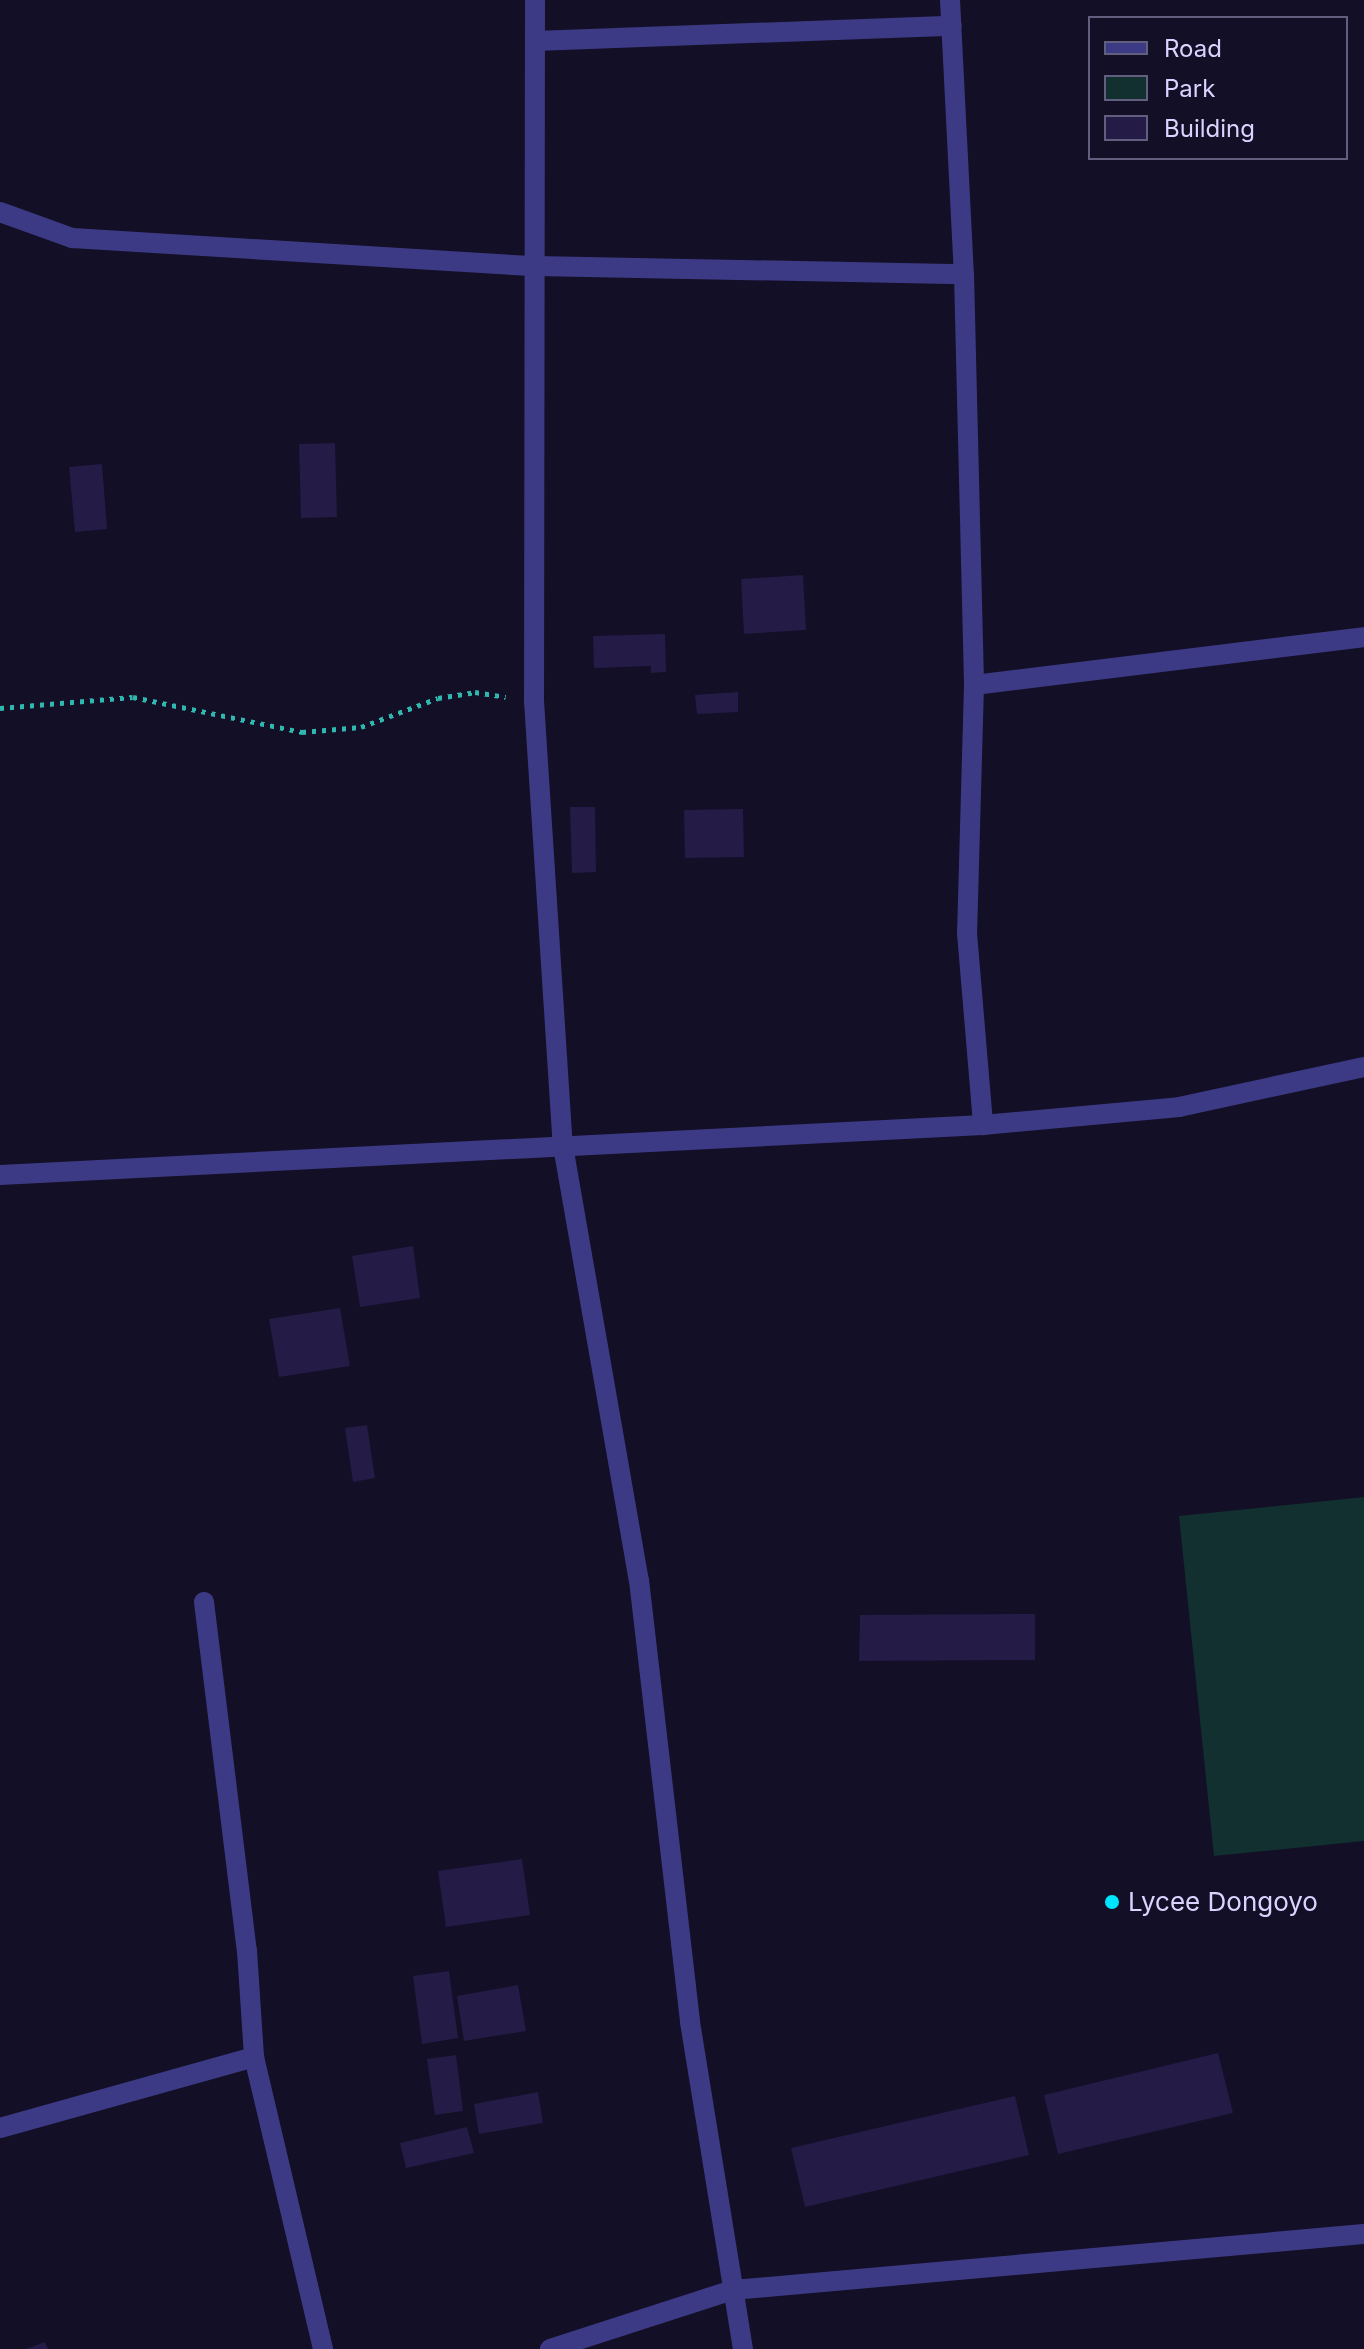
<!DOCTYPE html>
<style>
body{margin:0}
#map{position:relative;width:1364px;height:2349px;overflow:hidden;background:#130f26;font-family:Inter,sans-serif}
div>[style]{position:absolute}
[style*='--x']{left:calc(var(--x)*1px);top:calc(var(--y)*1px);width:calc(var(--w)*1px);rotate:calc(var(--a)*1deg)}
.green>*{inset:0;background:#12302f}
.building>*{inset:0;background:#241b47}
.path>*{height:5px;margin-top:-2.5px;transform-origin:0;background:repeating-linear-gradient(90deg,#2fb8b0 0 4px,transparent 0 10px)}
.street>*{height:20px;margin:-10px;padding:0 10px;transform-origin:10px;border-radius:10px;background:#3d3a85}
.dots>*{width:22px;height:22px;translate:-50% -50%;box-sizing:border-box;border:4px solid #130f26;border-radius:50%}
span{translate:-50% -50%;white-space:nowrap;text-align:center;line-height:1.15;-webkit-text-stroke:6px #130f26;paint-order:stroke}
.poi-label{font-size:26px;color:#d9d4ff}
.left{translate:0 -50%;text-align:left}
.legend{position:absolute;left:1088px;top:16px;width:260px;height:144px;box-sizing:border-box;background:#130f26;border:2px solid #625e7d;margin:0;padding:10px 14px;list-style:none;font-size:24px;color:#d9d4ff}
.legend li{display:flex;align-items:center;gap:16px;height:40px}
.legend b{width:40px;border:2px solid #625e7d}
</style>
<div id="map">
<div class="green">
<div style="clip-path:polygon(1364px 1497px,1364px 1841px,1214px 1856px,1179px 1516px)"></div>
</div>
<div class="building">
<div style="clip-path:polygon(335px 443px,337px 517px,301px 518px,299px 444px)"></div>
<div style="clip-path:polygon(102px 464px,107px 529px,75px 532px,69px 467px)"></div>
<div style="clip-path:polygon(803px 575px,806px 630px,744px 634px,741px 579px)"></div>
<div style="clip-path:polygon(665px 634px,666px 672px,651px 673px,651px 666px,594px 668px,593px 636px)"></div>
<div style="clip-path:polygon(738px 692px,738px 712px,697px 714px,695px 695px)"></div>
<div style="clip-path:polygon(570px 807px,595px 807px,596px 872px,572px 873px)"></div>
<div style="clip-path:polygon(743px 809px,744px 857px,685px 858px,684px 810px)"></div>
<div style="clip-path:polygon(413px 1246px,420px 1298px,360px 1307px,352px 1256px)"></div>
<div style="clip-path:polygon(340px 1308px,350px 1366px,279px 1377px,269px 1319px)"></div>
<div style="clip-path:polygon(367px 1425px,375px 1478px,353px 1482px,345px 1428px)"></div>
<div style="clip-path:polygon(1035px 1614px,1035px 1660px,859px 1661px,860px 1615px)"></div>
<div style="clip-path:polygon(522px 1859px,530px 1915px,446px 1927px,438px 1871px)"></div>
<div style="clip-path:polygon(449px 1971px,458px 2038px,422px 2044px,413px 1976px)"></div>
<div style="clip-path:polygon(518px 1985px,526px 2031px,464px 2041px,457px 1996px)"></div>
<div style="clip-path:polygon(1218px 2053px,1233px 2113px,1058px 2154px,1044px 2095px)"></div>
<div style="clip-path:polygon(456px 2055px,463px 2111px,435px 2115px,427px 2059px)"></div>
<div style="clip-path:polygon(538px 2092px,543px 2123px,479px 2134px,474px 2104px)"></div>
<div style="clip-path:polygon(1015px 2096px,1029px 2155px,805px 2207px,791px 2148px)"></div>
<div style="clip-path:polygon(467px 2127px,474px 2153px,406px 2168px,400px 2143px)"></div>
<div style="clip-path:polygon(45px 2342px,48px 2349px,26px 2349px)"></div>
</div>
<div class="path">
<div style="--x:0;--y:708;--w:133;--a:-4.7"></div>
<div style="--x:133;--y:697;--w:173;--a:11.7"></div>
<div style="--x:302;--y:732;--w:59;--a:-4.8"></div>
<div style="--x:361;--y:727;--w:82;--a:-20.6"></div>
<div style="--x:438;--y:698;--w:37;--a:-9"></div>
<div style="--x:475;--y:692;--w:31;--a:9"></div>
</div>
<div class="street">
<div style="--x:535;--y:0;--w:701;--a:90.08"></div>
<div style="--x:534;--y:701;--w:446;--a:86.3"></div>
<div style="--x:563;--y:1146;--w:441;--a:80.1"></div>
<div style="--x:639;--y:1580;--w:445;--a:83.4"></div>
<div style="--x:690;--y:2022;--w:331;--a:80.8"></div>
<div style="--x:950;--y:0;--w:274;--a:87.1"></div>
<div style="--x:964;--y:274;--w:411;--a:88.6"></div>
<div style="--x:974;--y:685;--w:248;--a:91.6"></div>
<div style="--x:967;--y:933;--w:193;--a:85.2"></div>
<div style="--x:535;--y:41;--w:417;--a:-2.1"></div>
<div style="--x:0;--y:212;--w:77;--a:19.9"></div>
<div style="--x:72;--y:238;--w:464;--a:3.5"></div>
<div style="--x:535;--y:266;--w:429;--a:1.1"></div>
<div style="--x:974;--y:685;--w:393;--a:-7"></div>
<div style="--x:0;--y:1175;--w:984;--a:-2.91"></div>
<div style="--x:983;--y:1125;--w:197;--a:-5.2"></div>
<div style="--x:1179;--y:1107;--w:189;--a:-12.2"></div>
<div style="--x:204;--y:1602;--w:352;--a:83"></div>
<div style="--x:247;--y:1951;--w:106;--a:86.2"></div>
<div style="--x:254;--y:2057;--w:300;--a:76.7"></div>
<div style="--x:0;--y:2128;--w:264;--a:-15.6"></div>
<div style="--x:550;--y:2349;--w:192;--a:-17.9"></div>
<div style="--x:733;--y:2290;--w:633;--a:-5.07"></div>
</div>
<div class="dots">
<div style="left:1112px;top:1902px;background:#00e5ff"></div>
</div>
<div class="poi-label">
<span class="left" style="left:1128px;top:1902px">Lycee Dongoyo</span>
</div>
<ul class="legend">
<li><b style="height:10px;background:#3d3a85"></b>Road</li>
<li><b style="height:22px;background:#12302f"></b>Park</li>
<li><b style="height:22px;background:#241b47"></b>Building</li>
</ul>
</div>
